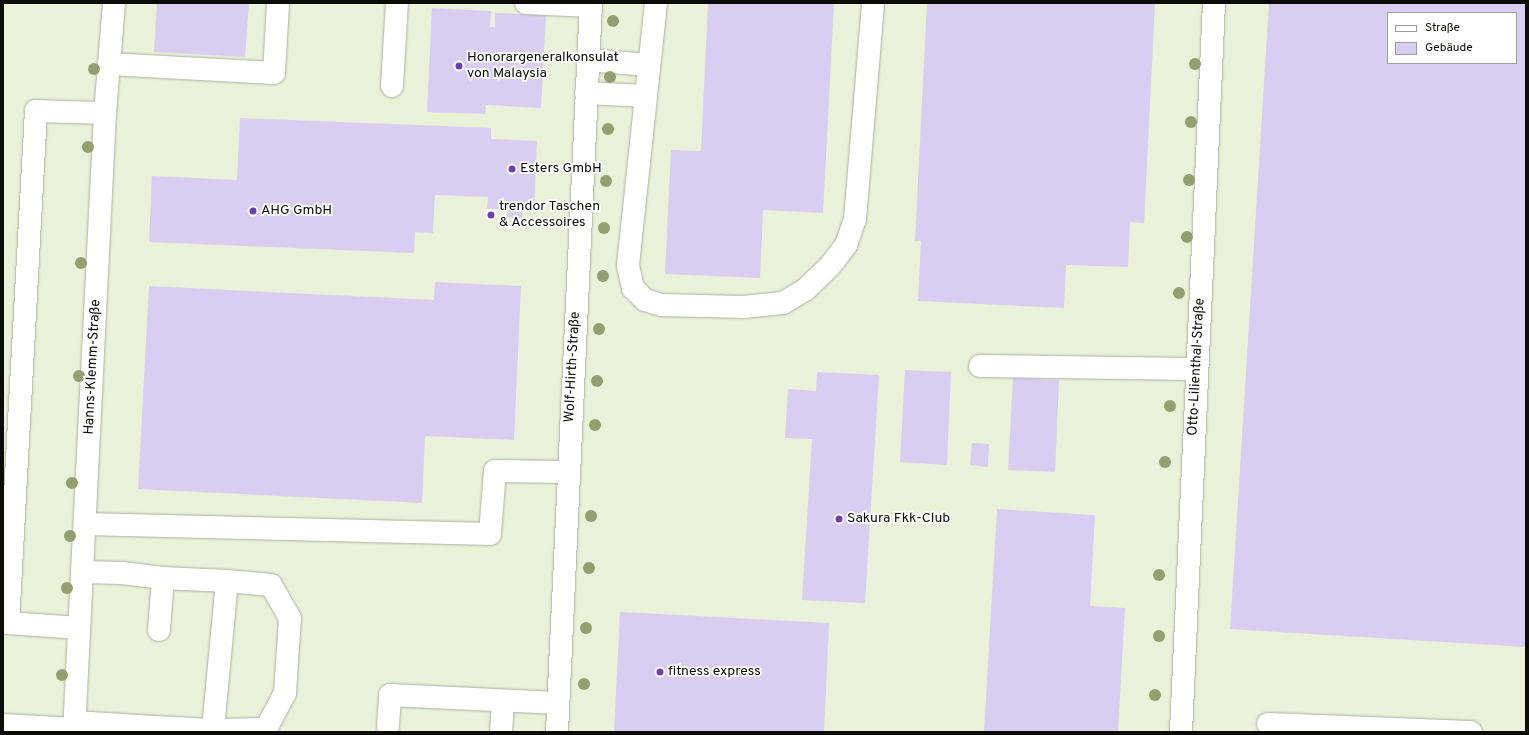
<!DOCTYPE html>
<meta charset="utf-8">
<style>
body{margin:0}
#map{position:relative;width:1529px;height:735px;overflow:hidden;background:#f4f9e8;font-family:Overpass,sans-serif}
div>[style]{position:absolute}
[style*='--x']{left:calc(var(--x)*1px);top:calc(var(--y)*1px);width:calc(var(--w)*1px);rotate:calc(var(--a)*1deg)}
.built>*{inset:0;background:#ebf2d9}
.building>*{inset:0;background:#d7cef1}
.roads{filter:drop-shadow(0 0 1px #acb0a0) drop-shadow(0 0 1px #acb0a0)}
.minor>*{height:22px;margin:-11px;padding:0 11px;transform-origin:11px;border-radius:11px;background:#fff}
.trees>*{width:12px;height:12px;margin:-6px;border-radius:50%;background:#959e6f}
.dots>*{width:11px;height:11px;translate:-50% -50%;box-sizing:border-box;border:2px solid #fff;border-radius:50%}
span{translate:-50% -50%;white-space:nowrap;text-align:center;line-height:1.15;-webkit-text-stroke:3.5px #fff;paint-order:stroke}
.poi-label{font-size:14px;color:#0b0c07}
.left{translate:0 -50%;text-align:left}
.street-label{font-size:14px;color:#0b0c07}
.frame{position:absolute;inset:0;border:4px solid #0b0c07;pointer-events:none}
.legend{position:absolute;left:1387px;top:12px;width:130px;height:52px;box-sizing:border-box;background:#fff;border:1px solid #9d9e9c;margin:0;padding:5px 7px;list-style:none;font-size:12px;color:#0b0c07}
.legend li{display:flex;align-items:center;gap:8px;height:20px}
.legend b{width:20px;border:1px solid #9d9e9c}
</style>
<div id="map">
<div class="built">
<div style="clip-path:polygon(evenodd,3px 3px,1526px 3px,1526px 732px,3px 732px,3px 3px,1388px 13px,1516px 13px,1516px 63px,1388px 63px,1388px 13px)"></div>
</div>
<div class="building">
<div style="clip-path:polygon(157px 3px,249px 3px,245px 57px,154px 52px)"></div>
<div style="clip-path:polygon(708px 3px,834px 3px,823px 213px,763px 210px,760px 278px,665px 274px,671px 150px,701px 151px)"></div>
<div style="clip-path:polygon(927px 3px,1155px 3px,1144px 223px,1130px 222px,1128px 267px,1066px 265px,1064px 308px,918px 301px,921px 241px,915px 241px)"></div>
<div style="clip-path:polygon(evenodd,1269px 3px,1526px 3px,1526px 647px,1230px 629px,1269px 3px,1388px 13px,1516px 13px,1516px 63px,1388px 63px,1388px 13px)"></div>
<div style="clip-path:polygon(432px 8px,491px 11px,490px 27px,495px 27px,495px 13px,546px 15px,541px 108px,486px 105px,485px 114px,427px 112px)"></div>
<div style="clip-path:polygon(240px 118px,491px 128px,491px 139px,537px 141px,534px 211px,523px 210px,522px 218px,507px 217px,507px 209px,487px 209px,488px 197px,435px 195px,433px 233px,415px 232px,414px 253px,149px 242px,152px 176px,237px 180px)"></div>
<div style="clip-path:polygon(435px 282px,521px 286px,514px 440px,425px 436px,422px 503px,138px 489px,149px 286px,434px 300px)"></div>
<div style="clip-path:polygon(905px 370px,951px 372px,947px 465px,900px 462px)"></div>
<div style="clip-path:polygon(817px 372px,879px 375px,865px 603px,802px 600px,812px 439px,785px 438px,788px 389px,816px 391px)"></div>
<div style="clip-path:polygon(1013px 378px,1059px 380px,1055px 472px,1008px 470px)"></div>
<div style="clip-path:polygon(972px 443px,989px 444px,988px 467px,970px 465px)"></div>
<div style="clip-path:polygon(997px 509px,1095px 515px,1090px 606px,1125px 608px,1118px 732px,984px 732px)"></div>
<div style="clip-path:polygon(620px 612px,829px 623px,824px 732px,614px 732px)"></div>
</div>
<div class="roads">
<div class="minor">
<div style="--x:526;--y:3;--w:64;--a:2.7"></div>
<div style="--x:656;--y:3;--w:264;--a:96.1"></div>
<div style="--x:628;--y:266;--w:23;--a:77"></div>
<div style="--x:633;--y:288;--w:17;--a:45"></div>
<div style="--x:645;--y:300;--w:17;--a:17"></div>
<div style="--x:661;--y:305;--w:82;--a:1.4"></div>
<div style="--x:743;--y:307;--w:40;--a:-5.7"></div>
<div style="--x:783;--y:303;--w:26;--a:-31"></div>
<div style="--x:805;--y:290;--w:33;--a:-44"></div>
<div style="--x:829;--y:267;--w:28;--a:-52"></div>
<div style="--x:846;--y:245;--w:28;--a:-71"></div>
<div style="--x:855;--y:219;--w:217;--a:-85.2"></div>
<div style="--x:588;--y:60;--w:60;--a:4.8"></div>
<div style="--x:109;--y:64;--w:165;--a:3.1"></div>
<div style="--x:274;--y:73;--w:70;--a:-86.7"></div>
<div style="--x:392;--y:86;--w:83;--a:-86.6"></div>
<div style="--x:586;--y:93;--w:59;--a:2.9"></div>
<div style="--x:980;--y:366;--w:217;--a:0.8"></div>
<div style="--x:85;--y:524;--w:405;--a:1.4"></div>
<div style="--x:490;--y:534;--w:63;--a:-85.5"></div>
<div style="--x:495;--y:471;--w:73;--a:0.8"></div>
<div style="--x:82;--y:572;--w:40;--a:1.4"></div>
<div style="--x:122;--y:573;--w:41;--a:7"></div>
<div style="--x:163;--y:578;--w:64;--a:2.7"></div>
<div style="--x:79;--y:628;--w:71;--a:-176"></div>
<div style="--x:8;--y:623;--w:513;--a:-86.87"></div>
<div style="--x:36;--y:111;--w:69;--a:1.7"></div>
<div style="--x:159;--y:630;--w:52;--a:-85.6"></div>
<div style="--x:75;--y:722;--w:79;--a:3.6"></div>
<div style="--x:154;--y:727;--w:5;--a:101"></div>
<div style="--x:1268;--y:724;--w:203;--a:2.3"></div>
<div style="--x:3;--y:725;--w:72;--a:3.2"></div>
<div style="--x:388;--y:726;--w:31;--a:-86"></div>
<div style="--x:390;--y:695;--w:168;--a:2.7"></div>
<div style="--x:154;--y:727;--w:59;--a:2.9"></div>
<div style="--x:213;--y:730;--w:53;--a:-1.1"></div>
<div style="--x:266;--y:729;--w:41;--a:-62.2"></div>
<div style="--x:285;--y:693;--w:75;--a:-86.2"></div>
<div style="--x:290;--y:618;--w:38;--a:-120"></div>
<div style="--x:271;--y:585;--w:44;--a:-174.8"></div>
<div style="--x:227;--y:581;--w:150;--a:95.4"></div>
<div style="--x:74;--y:732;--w:620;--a:-87.13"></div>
<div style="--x:105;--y:113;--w:110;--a:-85.3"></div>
<div style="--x:501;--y:732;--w:31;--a:-86"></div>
<div style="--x:557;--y:732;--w:730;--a:-87.33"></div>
<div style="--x:1181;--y:732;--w:730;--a:-87.41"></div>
</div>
</div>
<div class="trees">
<div style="left:613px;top:21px"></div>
<div style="left:1195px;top:64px"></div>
<div style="left:94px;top:69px"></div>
<div style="left:610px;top:77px"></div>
<div style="left:1191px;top:122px"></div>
<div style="left:608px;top:129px"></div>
<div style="left:88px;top:147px"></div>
<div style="left:1189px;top:180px"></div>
<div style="left:606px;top:181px"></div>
<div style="left:604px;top:228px"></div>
<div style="left:1187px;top:237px"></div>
<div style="left:81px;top:263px"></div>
<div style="left:603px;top:276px"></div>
<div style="left:1179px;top:293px"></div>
<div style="left:599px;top:329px"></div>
<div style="left:79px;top:376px"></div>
<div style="left:597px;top:381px"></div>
<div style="left:1170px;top:406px"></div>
<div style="left:595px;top:425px"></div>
<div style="left:1165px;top:462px"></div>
<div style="left:72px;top:483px"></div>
<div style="left:591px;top:516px"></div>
<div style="left:70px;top:536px"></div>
<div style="left:589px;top:568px"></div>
<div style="left:1159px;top:575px"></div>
<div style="left:67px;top:588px"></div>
<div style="left:586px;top:628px"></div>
<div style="left:1159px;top:636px"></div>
<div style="left:62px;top:675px"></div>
<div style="left:584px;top:684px"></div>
<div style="left:1155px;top:695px"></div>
</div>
<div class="dots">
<div style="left:459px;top:66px;background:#6d3eb6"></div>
<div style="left:512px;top:169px;background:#6d3eb6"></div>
<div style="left:253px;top:211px;background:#6d3eb6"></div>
<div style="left:491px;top:215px;background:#6d3eb6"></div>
<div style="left:839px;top:519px;background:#6d3eb6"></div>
<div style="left:660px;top:672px;background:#6d3eb6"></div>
</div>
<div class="poi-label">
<span class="left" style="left:467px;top:66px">Honorargeneralkonsulat<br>von Malaysia</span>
<span class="left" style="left:520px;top:169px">Esters GmbH</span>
<span class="left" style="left:499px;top:215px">trendor Taschen<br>&amp; Accessoires</span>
<span class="left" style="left:261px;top:211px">AHG GmbH</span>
<span class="left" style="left:847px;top:519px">Sakura Fkk-Club</span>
<span class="left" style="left:668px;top:672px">fitness express</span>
</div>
<div class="street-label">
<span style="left:93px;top:367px;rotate:-87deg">Hanns-Klemm-Straße</span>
<span style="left:573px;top:367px;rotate:-87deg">Wolf-Hirth-Straße</span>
<span style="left:1197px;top:367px;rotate:-87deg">Otto-Lilienthal-Straße</span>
</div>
<div class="frame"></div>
<ul class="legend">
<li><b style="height:5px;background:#fff"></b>Straße</li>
<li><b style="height:11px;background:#d7cef1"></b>Gebäude</li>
</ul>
</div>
